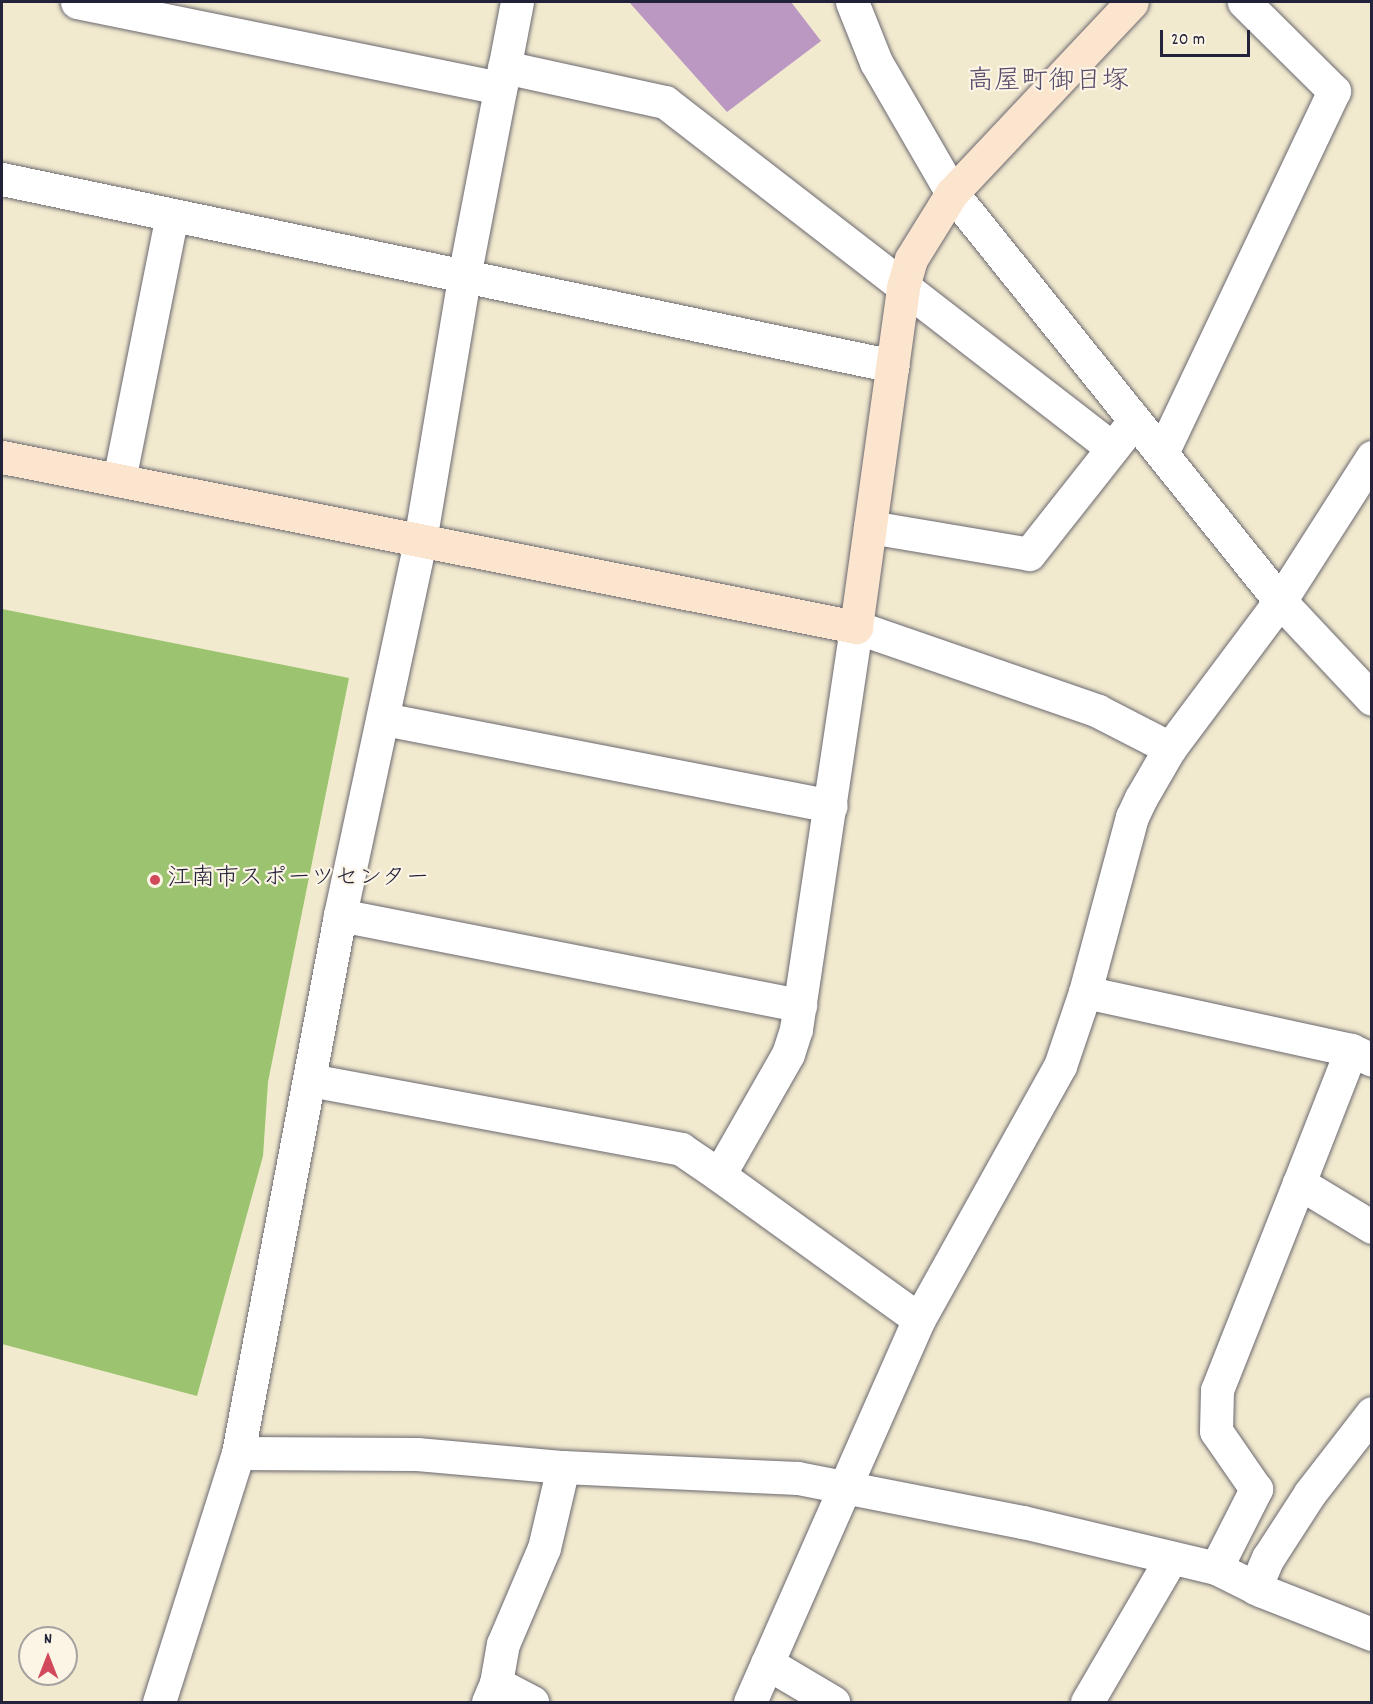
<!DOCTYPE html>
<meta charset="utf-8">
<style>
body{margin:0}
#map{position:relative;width:1373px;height:1704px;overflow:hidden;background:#f2eacf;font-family:Dekko,"Klee One",sans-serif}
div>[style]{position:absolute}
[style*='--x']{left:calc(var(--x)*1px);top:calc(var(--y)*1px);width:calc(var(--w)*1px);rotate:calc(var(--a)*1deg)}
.green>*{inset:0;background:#9cc470}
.building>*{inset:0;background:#ba98c2}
.roads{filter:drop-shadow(0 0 2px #6b686f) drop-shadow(0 0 2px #6b686f)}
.street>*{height:33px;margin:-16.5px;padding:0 16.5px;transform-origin:16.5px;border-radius:16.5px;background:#fff}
.secondary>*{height:33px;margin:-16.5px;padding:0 16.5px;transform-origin:16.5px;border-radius:16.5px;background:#fbe5cf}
.dots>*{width:16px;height:16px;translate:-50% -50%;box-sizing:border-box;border:3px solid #fcf5e5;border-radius:50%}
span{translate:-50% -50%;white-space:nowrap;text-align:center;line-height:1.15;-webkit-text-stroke:4.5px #fcf5e5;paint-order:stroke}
.poi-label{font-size:24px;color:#22223b}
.left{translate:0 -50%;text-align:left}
.quarter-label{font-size:27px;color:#574b6a}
.frame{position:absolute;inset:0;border:3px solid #22223b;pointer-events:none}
.north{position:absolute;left:18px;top:1626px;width:60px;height:60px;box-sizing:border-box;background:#fcf5e5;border:2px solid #a5a1a1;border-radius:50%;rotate:0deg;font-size:16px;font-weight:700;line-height:24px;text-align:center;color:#22223b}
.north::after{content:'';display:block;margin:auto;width:21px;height:27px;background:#d1495b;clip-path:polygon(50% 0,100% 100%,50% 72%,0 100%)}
.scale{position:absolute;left:1160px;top:30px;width:90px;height:27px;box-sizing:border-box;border:3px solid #22223b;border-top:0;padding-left:8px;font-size:18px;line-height:21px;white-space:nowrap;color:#22223b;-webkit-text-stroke:4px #fcf5e5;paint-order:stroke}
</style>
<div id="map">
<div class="green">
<div style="clip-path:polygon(2px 609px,349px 678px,268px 1082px,263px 1156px,197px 1396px,2px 1344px)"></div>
</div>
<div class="building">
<div style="clip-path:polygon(629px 2px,791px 2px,821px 41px,727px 112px)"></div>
</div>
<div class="roads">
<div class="street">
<div style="--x:77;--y:2;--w:432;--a:11.5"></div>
<div style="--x:852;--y:2;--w:65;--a:68.2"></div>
<div style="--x:876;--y:62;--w:151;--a:59.9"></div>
<div style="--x:952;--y:193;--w:523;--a:51.2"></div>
<div style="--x:1280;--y:601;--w:134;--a:46.8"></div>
<div style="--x:504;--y:67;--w:165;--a:12.3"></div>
<div style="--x:665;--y:102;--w:565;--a:37.74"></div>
<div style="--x:2;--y:179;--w:910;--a:11.85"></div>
<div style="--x:1162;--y:453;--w:401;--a:-64.6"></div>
<div style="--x:1334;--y:91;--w:127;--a:-135.3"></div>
<div style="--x:119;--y:480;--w:270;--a:-78.7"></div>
<div style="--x:870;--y:527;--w:161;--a:9.6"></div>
<div style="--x:1029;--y:554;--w:157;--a:-51.7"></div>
<div style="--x:384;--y:719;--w:455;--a:11"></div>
<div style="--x:340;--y:915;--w:469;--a:11.1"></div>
<div style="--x:1085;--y:992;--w:272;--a:12.3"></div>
<div style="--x:1351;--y:1050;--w:23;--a:25"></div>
<div style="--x:310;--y:1080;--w:377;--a:10.5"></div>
<div style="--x:681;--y:1149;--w:46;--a:34.4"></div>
<div style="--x:719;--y:1175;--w:139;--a:-60.3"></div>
<div style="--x:788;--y:1054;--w:26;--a:-72"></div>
<div style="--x:796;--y:1029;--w:406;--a:-81.5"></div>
<div style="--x:856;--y:627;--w:256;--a:19.1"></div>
<div style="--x:1098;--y:711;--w:81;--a:27.2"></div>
<div style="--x:719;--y:1175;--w:246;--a:35.8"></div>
<div style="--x:1299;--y:1183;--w:143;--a:-68.6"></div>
<div style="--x:238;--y:1453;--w:179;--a:0.3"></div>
<div style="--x:417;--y:1454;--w:147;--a:5.1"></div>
<div style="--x:563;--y:1467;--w:235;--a:2.7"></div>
<div style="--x:798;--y:1478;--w:229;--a:11.1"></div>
<div style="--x:1023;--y:1522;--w:198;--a:13.4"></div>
<div style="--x:1216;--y:1568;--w:51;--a:26.6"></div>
<div style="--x:1262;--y:1591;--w:118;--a:21.4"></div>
<div style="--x:1216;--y:1568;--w:89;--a:-63.1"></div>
<div style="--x:1256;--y:1489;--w:70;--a:-124.6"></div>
<div style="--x:1216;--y:1431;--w:41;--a:-88.6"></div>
<div style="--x:1217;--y:1390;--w:223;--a:-68.4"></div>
<div style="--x:1299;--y:1183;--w:85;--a:31.1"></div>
<div style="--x:1255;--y:1588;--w:33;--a:-67"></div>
<div style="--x:1268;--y:1558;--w:77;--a:-57.1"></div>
<div style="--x:1310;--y:1493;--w:101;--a:-52.2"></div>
<div style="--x:767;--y:1663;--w:77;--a:30.6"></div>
<div style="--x:496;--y:1683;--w:41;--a:27.8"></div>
<div style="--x:159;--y:1702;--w:261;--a:-72.4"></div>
<div style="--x:238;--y:1453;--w:548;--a:-79.26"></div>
<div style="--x:340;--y:915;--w:382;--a:-77.9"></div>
<div style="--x:420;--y:541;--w:268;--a:-80.5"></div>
<div style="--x:464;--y:277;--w:280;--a:-79.1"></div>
<div style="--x:488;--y:1702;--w:21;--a:-67"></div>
<div style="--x:496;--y:1683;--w:40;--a:-80"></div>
<div style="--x:503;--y:1644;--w:104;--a:-66.9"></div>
<div style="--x:544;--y:1548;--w:83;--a:-76.8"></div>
<div style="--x:750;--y:1702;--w:419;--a:-66.2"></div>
<div style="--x:919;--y:1319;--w:290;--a:-60.9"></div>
<div style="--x:1060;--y:1066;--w:78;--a:-71.3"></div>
<div style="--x:1085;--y:992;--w:181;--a:-75"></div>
<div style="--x:1132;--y:817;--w:21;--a:-65"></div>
<div style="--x:1141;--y:798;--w:58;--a:-59.9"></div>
<div style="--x:1170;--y:748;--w:184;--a:-53.2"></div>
<div style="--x:1280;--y:601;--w:171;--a:-57.4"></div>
<div style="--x:1087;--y:1702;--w:167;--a:-59.7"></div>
</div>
<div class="secondary">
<div style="--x:2;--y:457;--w:871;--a:11.26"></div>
<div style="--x:856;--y:627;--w:343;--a:-82.1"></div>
<div style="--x:903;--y:287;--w:29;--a:-74"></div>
<div style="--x:911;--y:259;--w:78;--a:-58.2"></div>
<div style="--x:952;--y:193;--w:262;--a:-46.7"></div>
</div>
</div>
<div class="dots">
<div style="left:155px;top:880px;background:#d1495b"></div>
</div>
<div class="poi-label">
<span class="left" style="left:167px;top:880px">江南市スポーツセンター</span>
</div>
<div class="quarter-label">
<span style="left:1048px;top:83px">高屋町御日塚</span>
</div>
<div class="frame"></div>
<div class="north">N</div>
<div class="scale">20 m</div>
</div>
